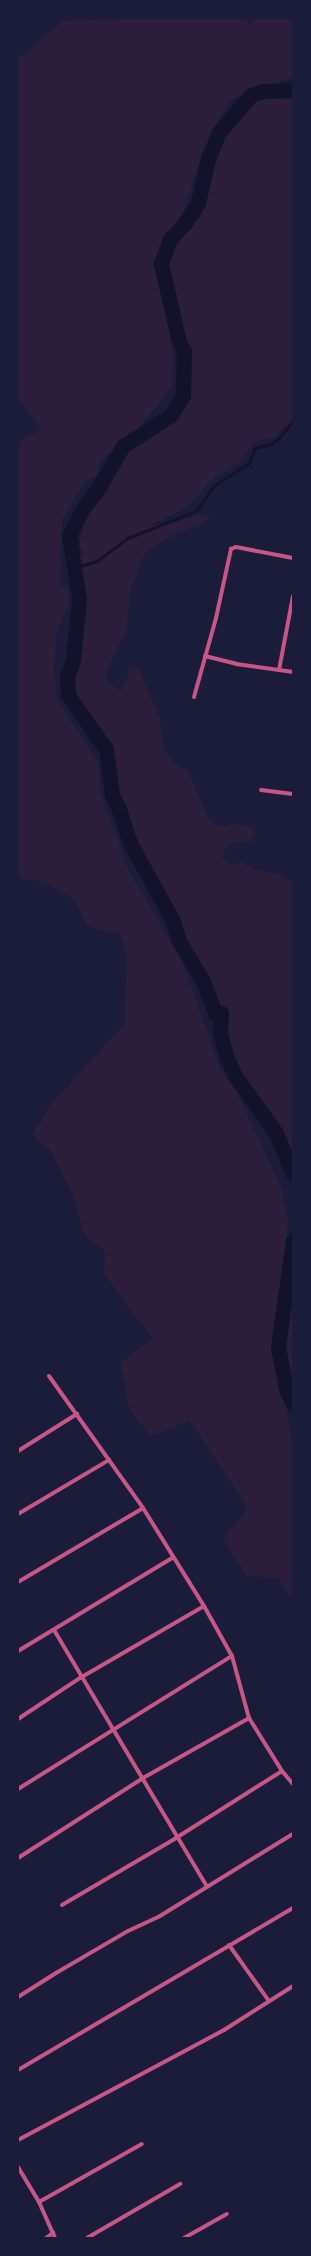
<!DOCTYPE html>
<style>
body{margin:0}
#map{position:relative;width:311px;height:2256px;overflow:hidden;background:#1b1b3a;font-family:"Sofia Sans Condensed",sans-serif}
div>[style]{position:absolute}
[style*='--x']{left:calc(var(--x)*1px);top:calc(var(--y)*1px);width:calc(var(--w)*1px);rotate:calc(var(--a)*1deg)}
.green>*{inset:0;background:#2a1e3b}
.stream>*{height:2.5px;margin:-1.25px;padding:0 1.25px;transform-origin:1.25px;border-radius:1.25px;background:#12122b}
.river>*{height:15px;margin:-7.5px;padding:0 7.5px;transform-origin:7.5px;border-radius:7.5px;background:#12122b}
.minor>*{height:4px;margin:-2px;padding:0 2px;transform-origin:2px;border-radius:2px;background:#c65784}
span{translate:-50% -50%;white-space:nowrap;text-align:center;line-height:1.15;-webkit-text-stroke:4px #1b1b3a;paint-order:stroke}
.frame{position:absolute;inset:0;border:19px solid #1b1b3a;pointer-events:none}
</style>
<div id="map">
<div class="green">
<div style="clip-path:polygon(148px 18px,245px 18px,249px 24px,256px 18px,293px 18px,293px 77px,230px 100px,203px 151px,184px 210px,153px 261px,173px 339px,172px 387px,129px 440px,100px 460px,98px 475px,85px 481px,62px 521px,60px 584px,68px 588px,69px 603px,57px 633px,54px 668px,57px 698px,98px 763px,101px 794px,129px 871px,182px 961px,220px 1069px,238px 1094px,282px 1189px,288px 1222px,275px 1340px,293px 1446px,293px 1601px,278px 1578px,246px 1576px,223px 1538px,246px 1512px,244px 1502px,190px 1421px,150px 1436px,129px 1408px,120px 1363px,153px 1338px,133px 1314px,104px 1273px,105px 1252px,102px 1247px,91px 1242px,84px 1233px,73px 1195px,51px 1151px,38px 1142px,33px 1134px,50px 1105px,124px 1025px,127px 957px,120px 934px,88px 927px,73px 898px,43px 882px,18px 878px,18px 442px,41px 429px,21px 401px,18px 401px,18px 57px,30px 50px,61px 21px)"></div>
<div style="clip-path:polygon(262px 97px,293px 98px,293px 427px,285px 425px,276px 437px,253px 442px,240px 462px,214px 478px,186px 508px,150px 525px,165px 525px,197px 515px,212px 516px,205px 522px,171px 536px,146px 552px,130px 591px,127px 628px,106px 673px,107px 680px,114px 687px,121px 689px,127px 681px,129px 666px,138px 668px,160px 718px,164px 750px,174px 763px,188px 771px,210px 821px,219px 826px,235px 824px,252px 827px,255px 834px,250px 841px,232px 843px,226px 848px,223px 857px,228px 863px,235px 864px,242px 861px,255px 870px,277px 873px,293px 882px,293px 1162px,277px 1126px,241px 1076px,227px 1037px,226px 1013px,215px 1003px,207px 980px,182px 937px,177px 919px,159px 889px,158px 881px,140px 855px,118px 795px,110px 751px,79px 703px,74px 688px,73px 673px,83px 605px,79px 560px,84px 552px,80px 549px,80px 542px,85px 519px,107px 492px,125px 454px,167px 425px,184px 407px,189px 361px,187px 347px,183px 341px,182px 318px,171px 292px,168px 260px,180px 238px,201px 216px,211px 160px,239px 118px,255px 99px)"></div>
<div style="clip-path:polygon(293px 1274px,293px 1394px,287px 1376px,283px 1338px)"></div>
</div>
<div class="stream">
<div style="--x:75;--y:568;--w:23;--a:-18"></div>
<div style="--x:97;--y:561;--w:39;--a:-37"></div>
<div style="--x:128;--y:538;--w:73;--a:-21.7"></div>
<div style="--x:196;--y:511;--w:32;--a:-54"></div>
<div style="--x:215;--y:485;--w:40;--a:-32.9"></div>
<div style="--x:249;--y:463;--w:16;--a:-68"></div>
<div style="--x:255;--y:448;--w:16;--a:-14"></div>
<div style="--x:271;--y:444;--w:9;--a:-36"></div>
<div style="--x:278;--y:439;--w:23;--a:-50"></div>
</div>
<div class="river">
<div style="--x:293;--y:90;--w:30;--a:178"></div>
<div style="--x:263;--y:91;--w:13;--a:162"></div>
<div style="--x:251;--y:95;--w:49;--a:130.9"></div>
<div style="--x:219;--y:132;--w:29;--a:112"></div>
<div style="--x:208;--y:159;--w:45;--a:102.8"></div>
<div style="--x:198;--y:203;--w:24;--a:123"></div>
<div style="--x:185;--y:223;--w:22;--a:133"></div>
<div style="--x:170;--y:239;--w:27;--a:110"></div>
<div style="--x:161;--y:264;--w:80;--a:77"></div>
<div style="--x:179;--y:342;--w:10;--a:61"></div>
<div style="--x:184;--y:351;--w:44;--a:91.3"></div>
<div style="--x:183;--y:395;--w:23;--a:121"></div>
<div style="--x:171;--y:415;--w:57;--a:147.1"></div>
<div style="--x:123;--y:446;--w:49;--a:120.8"></div>
<div style="--x:98;--y:488;--w:21;--a:127"></div>
<div style="--x:85;--y:505;--w:34;--a:118"></div>
<div style="--x:69;--y:535;--w:64;--a:81"></div>
<div style="--x:79;--y:598;--w:62;--a:95.5"></div>
<div style="--x:73;--y:660;--w:18;--a:109"></div>
<div style="--x:67;--y:677;--w:18;--a:87"></div>
<div style="--x:68;--y:695;--w:66;--a:54.9"></div>
<div style="--x:106;--y:749;--w:46;--a:82.6"></div>
<div style="--x:112;--y:795;--w:16;--a:63"></div>
<div style="--x:119;--y:809;--w:36;--a:72"></div>
<div style="--x:130;--y:843;--w:89;--a:61.1"></div>
<div style="--x:173;--y:921;--w:21;--a:73"></div>
<div style="--x:179;--y:941;--w:47;--a:59"></div>
<div style="--x:203;--y:981;--w:34;--a:69"></div>
<div style="--x:215;--y:1013;--w:6;--a:0"></div>
<div style="--x:221;--y:1013;--w:20;--a:93"></div>
<div style="--x:220;--y:1033;--w:24;--a:75"></div>
<div style="--x:226;--y:1056;--w:23;--a:65"></div>
<div style="--x:236;--y:1077;--w:69;--a:54.5"></div>
<div style="--x:276;--y:1133;--w:44;--a:67.5"></div>
<div style="--x:293;--y:1241;--w:107;--a:98.1"></div>
<div style="--x:278;--y:1347;--w:43;--a:79.2"></div>
<div style="--x:286;--y:1389;--w:17;--a:65"></div>
</div>
<div class="minor">
<div style="--x:205;--y:656;--w:32;--a:14"></div>
<div style="--x:236;--y:664;--w:58;--a:8"></div>
<div style="--x:279;--y:670;--w:75;--a:-79.3"></div>
<div style="--x:194;--y:697;--w:82;--a:-74.4"></div>
<div style="--x:216;--y:618;--w:71;--a:-77.7"></div>
<div style="--x:231;--y:549;--w:5;--a:-22"></div>
<div style="--x:236;--y:547;--w:58;--a:10.9"></div>
<div style="--x:261;--y:790;--w:32;--a:7"></div>
<div style="--x:49;--y:1376;--w:162;--a:54.5"></div>
<div style="--x:143;--y:1508;--w:115;--a:58.1"></div>
<div style="--x:204;--y:1606;--w:57;--a:60.8"></div>
<div style="--x:232;--y:1656;--w:64;--a:74.7"></div>
<div style="--x:18;--y:1451;--w:70;--a:-32.1"></div>
<div style="--x:18;--y:1514;--w:106;--a:-30.7"></div>
<div style="--x:18;--y:1582;--w:145;--a:-30.6"></div>
<div style="--x:54;--y:1630;--w:299;--a:59.2"></div>
<div style="--x:18;--y:1651;--w:180;--a:-31.1"></div>
<div style="--x:18;--y:1719;--w:74;--a:-33.5"></div>
<div style="--x:80;--y:1678;--w:143;--a:-30.1"></div>
<div style="--x:18;--y:1789;--w:252;--a:-31.9"></div>
<div style="--x:18;--y:1858;--w:148;--a:-32.6"></div>
<div style="--x:143;--y:1778;--w:122;--a:-29.5"></div>
<div style="--x:249;--y:1718;--w:62;--a:58.1"></div>
<div style="--x:282;--y:1771;--w:17;--a:50"></div>
<div style="--x:62;--y:1905;--w:132;--a:-30.4"></div>
<div style="--x:176;--y:1838;--w:125;--a:-32.3"></div>
<div style="--x:229;--y:1945;--w:69;--a:54.5"></div>
<div style="--x:18;--y:1997;--w:45;--a:-32.3"></div>
<div style="--x:56;--y:1973;--w:83;--a:-30.3"></div>
<div style="--x:128;--y:1931;--w:35;--a:-25"></div>
<div style="--x:160;--y:1916;--w:156;--a:-31.7"></div>
<div style="--x:18;--y:2070;--w:319;--a:-30.5"></div>
<div style="--x:18;--y:2140;--w:234;--a:-28.1"></div>
<div style="--x:224;--y:2030;--w:82;--a:-32.5"></div>
<div style="--x:18;--y:2167;--w:41;--a:59"></div>
<div style="--x:39;--y:2202;--w:39;--a:66"></div>
<div style="--x:39;--y:2202;--w:118;--a:-29.4"></div>
<div style="--x:46;--y:2238;--w:9;--a:-36"></div>
<div style="--x:87;--y:2238;--w:108;--a:-30.1"></div>
<div style="--x:184;--y:2238;--w:49;--a:-29.2"></div>
</div>
<div class="frame"></div>
</div>
